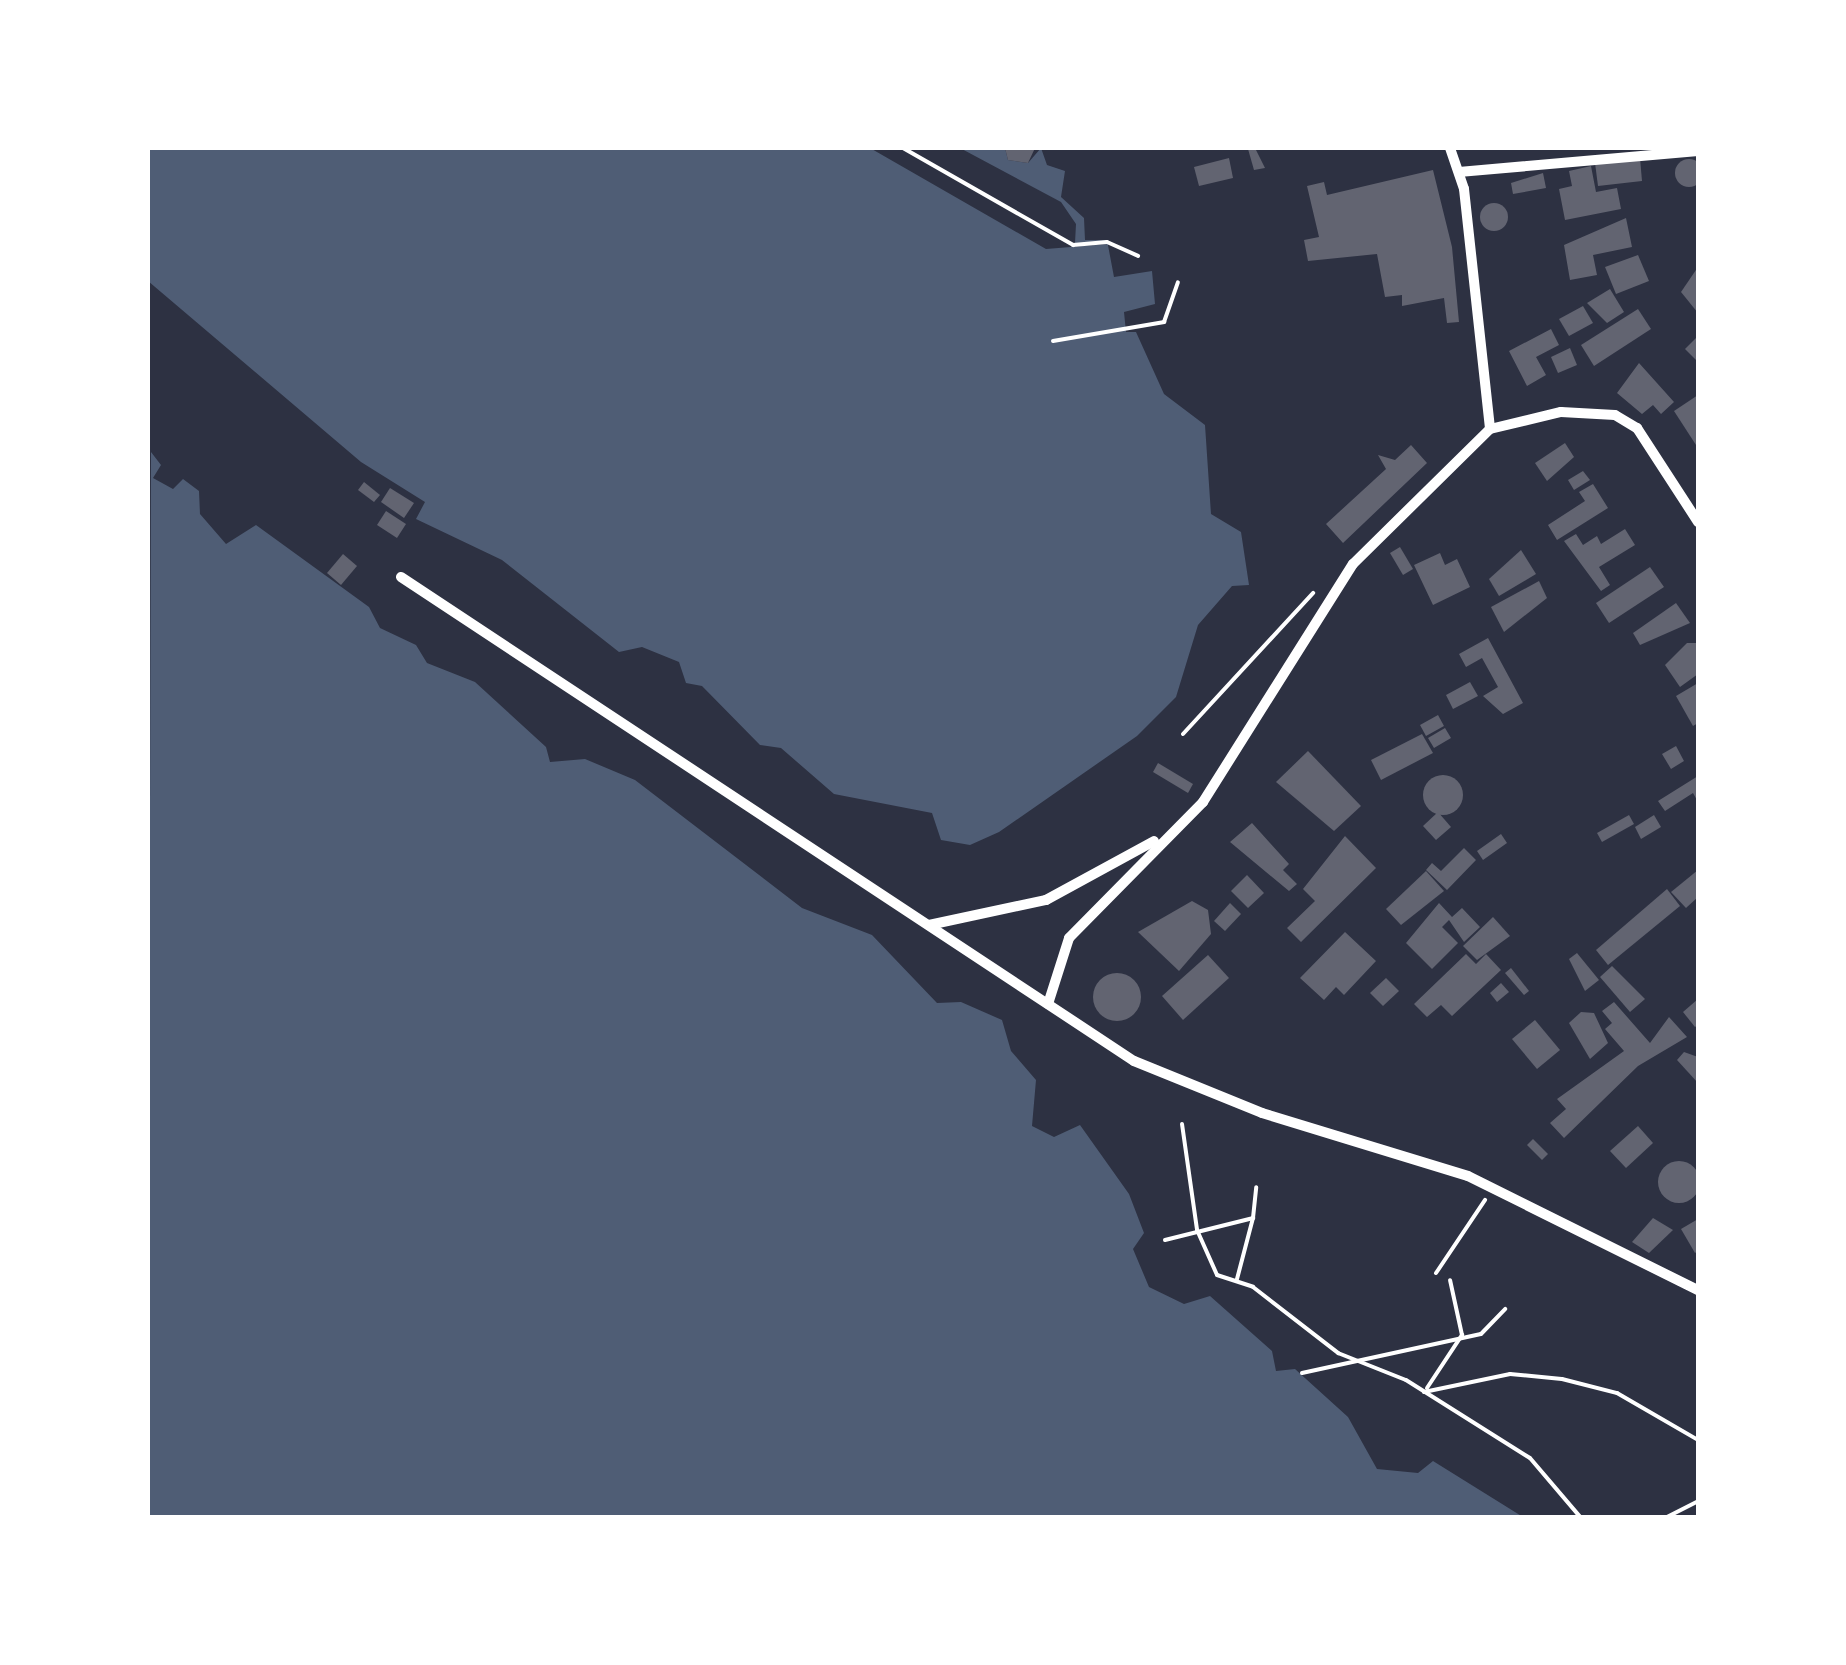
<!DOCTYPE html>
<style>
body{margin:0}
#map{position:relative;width:1846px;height:1665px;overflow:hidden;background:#2d3142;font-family:"DejaVu Sans",sans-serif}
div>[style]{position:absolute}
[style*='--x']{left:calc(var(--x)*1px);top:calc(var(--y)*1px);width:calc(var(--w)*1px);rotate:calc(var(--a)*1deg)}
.water>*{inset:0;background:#4f5d75}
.pier>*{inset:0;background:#2d3142}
.building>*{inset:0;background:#626471}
.round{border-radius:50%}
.path>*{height:4px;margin:-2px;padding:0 2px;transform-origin:2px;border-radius:2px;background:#fff}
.minor>*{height:10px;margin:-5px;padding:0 5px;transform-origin:5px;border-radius:5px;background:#fff}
span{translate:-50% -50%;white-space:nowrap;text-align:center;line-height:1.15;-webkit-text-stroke:9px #fff;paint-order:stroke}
.frame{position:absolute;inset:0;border:150px solid #fff;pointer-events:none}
</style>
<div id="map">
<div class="water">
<div style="clip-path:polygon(148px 148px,1005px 148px,1008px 160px,1028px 163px,1041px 148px,1047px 165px,1065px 171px,1061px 197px,1084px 218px,1085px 240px,1107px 240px,1114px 277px,1152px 271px,1155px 304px,1124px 312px,1126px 332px,1136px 332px,1164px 394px,1205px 425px,1211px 514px,1241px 532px,1249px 585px,1232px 586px,1198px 625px,1176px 697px,1137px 736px,999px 832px,970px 845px,941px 840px,932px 813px,834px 794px,781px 748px,760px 745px,702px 686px,686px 683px,679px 662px,642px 647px,619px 652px,502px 560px,416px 519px,425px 502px,361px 462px,148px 281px)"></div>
<div style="clip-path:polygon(151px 452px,161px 465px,153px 478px,173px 489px,183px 479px,199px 491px,200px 514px,226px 544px,256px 525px,369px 607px,380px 628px,416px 645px,427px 663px,475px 682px,546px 747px,550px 762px,585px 759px,635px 780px,802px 908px,872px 935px,937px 1003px,961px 1002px,1002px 1020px,1011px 1051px,1036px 1080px,1032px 1126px,1054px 1137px,1080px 1125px,1129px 1194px,1144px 1233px,1133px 1249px,1149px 1287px,1184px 1304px,1210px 1296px,1272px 1351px,1276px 1371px,1295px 1369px,1348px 1417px,1377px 1469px,1418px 1473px,1433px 1461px,1523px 1517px,148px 1517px)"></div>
</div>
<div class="pier">
<div style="clip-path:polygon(870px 148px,960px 148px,1061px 202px,1076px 224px,1075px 243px,1108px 244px,1046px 249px)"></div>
</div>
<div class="building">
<div style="clip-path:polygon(1005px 148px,1035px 148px,1028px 163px,1008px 160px)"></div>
<div style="clip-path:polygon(1255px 148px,1265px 168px,1254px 170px,1248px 149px)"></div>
<div style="clip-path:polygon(1229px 158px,1233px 178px,1199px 186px,1194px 167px)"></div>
<div style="clip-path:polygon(1640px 158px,1642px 181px,1598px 186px,1595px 163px)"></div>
<div class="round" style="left:1675px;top:159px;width:28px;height:28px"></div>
<div style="clip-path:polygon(1591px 166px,1596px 192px,1617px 188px,1621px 209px,1565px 220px,1559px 189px,1572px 186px,1569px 171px)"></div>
<div style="clip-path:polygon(1433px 170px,1452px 247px,1459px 322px,1447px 323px,1444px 298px,1402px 306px,1402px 295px,1385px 297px,1377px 254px,1308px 261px,1304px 240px,1319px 237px,1307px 186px,1324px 182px,1327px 195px)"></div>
<div style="clip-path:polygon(1543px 173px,1546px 188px,1513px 194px,1511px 183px)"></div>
<div class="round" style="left:1480px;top:203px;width:28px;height:28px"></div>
<div style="clip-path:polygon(1626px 218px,1632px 247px,1593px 255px,1597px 275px,1570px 280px,1564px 245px)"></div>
<div style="clip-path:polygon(1638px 255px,1649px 281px,1616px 294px,1605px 267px)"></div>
<div style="clip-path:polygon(1698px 267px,1698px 313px,1681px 292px)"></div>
<div style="clip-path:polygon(1610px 289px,1624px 312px,1607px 323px,1587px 303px)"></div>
<div style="clip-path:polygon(1583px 306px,1593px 323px,1569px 336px,1559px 319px)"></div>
<div style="clip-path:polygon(1638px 309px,1651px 329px,1594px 366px,1581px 345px)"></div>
<div style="clip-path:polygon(1551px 329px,1559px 345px,1536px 357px,1546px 375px,1527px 386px,1509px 351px)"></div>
<div style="clip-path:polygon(1698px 336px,1698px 358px,1696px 360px,1685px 349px)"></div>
<div style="clip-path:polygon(1570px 348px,1577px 365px,1558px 373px,1551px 357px)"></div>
<div style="clip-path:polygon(1639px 363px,1674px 402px,1661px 414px,1653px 405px,1642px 414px,1617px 393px)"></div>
<div style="clip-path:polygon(1698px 395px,1698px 443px,1696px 445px,1674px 411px)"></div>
<div style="clip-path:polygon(1565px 443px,1574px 457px,1547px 481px,1535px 463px)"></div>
<div style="clip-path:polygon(1411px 445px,1427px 463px,1343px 543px,1326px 524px,1386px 469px,1378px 455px,1395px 460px)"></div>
<div style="clip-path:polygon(1583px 471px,1590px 480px,1574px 490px,1568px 480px)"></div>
<div style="clip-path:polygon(364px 482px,380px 495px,374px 502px,358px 490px)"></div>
<div style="clip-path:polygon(1593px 484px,1608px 508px,1557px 540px,1548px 525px,1585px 501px,1579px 492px)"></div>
<div style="clip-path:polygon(390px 488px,414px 503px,404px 518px,381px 502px)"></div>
<div style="clip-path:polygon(386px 511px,406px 524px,397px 538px,377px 525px)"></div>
<div style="clip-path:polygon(1625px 529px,1635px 545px,1599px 567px,1610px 585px,1601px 591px,1564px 541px,1576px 534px,1583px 545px,1597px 536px,1601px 544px)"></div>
<div style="clip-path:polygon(1400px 547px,1413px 569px,1403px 575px,1390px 553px)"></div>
<div style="clip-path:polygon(1521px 550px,1536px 574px,1499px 596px,1489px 579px)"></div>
<div style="clip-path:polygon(1440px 553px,1445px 565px,1457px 559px,1470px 587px,1433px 605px,1414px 565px)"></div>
<div style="clip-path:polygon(343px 554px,357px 566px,341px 585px,327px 573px)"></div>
<div style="clip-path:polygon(1650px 567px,1664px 587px,1609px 623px,1596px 603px)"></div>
<div style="clip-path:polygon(1539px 581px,1547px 598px,1504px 632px,1491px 607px)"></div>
<div style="clip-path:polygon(1676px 603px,1690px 623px,1640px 645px,1633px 633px)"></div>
<div style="clip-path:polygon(1488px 638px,1523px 703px,1503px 714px,1483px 696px,1498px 687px,1482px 658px,1466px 667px,1459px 654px)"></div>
<div style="clip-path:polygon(1687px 643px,1698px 643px,1698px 674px,1680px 687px,1665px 665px)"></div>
<div style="clip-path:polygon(1470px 682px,1478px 696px,1453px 709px,1446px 695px)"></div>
<div style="clip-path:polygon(1698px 683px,1698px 723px,1693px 726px,1676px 696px)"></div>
<div style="clip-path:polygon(1438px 715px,1444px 726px,1426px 736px,1420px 725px)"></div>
<div style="clip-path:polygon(1445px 728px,1451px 738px,1434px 748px,1428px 738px)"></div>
<div style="clip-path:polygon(1422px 734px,1433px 753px,1381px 780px,1371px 760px)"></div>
<div style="clip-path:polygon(1676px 746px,1684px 761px,1671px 769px,1662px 754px)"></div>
<div style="clip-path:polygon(1308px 751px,1361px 806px,1334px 831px,1276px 782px)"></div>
<div style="clip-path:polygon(1158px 763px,1193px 784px,1188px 793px,1153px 772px)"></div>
<div class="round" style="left:1423px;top:775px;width:40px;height:40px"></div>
<div style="clip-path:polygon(1698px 776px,1698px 802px,1693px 793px,1665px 811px,1658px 801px)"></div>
<div style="clip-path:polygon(1438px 812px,1451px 827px,1436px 840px,1423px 826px)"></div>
<div style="clip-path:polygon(1629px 815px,1634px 824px,1602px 842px,1597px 833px)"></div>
<div style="clip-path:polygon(1654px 815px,1661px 827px,1641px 839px,1635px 827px)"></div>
<div style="clip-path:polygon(1252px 823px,1289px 864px,1283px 870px,1297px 884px,1289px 891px,1230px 842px)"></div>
<div style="clip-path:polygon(1501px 834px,1507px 843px,1483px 860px,1477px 851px)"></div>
<div style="clip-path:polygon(1345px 836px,1376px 868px,1301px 942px,1287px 928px,1315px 901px,1303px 889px)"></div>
<div style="clip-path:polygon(1464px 848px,1476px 860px,1447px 890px,1426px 870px,1432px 863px,1441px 871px)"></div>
<div style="clip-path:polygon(1698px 870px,1698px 897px,1686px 908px,1671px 892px)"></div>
<div style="clip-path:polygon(1426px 871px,1444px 891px,1401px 925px,1386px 909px)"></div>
<div style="clip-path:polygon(1247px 875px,1264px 893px,1248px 908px,1231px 891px)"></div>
<div style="clip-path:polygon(1667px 889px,1680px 906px,1608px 965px,1596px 950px)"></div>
<div style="clip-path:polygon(1192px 901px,1208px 910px,1211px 934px,1179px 971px,1138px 932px)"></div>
<div style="clip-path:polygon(1230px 903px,1241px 914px,1225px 931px,1214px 921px)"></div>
<div style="clip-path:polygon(1439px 903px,1452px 917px,1462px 908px,1480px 927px,1464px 942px,1449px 920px,1442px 927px,1458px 943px,1432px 969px,1406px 943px)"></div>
<div style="clip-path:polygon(1493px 917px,1510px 936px,1477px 960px,1463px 946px)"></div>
<div style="clip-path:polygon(1345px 932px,1376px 961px,1344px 995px,1336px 987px,1324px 1000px,1300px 978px)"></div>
<div style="clip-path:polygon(1577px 953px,1599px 980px,1585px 991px,1569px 959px)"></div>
<div style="clip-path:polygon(1466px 954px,1476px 964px,1486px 954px,1501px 970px,1452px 1016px,1441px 1005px,1427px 1017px,1414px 1004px)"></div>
<div style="clip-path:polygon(1208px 955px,1229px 978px,1183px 1020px,1162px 996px)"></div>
<div style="clip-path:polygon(1612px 966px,1645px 999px,1630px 1012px,1600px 977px)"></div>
<div style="clip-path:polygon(1511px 968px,1529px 991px,1524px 995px,1505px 973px)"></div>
<div class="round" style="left:1093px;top:973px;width:48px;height:48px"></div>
<div style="clip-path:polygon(1386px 978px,1399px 991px,1383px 1006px,1370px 993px)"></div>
<div style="clip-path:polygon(1501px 983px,1509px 992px,1497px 1002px,1490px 993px)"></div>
<div style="clip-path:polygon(1698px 999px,1698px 1025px,1695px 1027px,1683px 1012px)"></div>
<div style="clip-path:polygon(1614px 1002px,1650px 1043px,1669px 1017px,1687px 1037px,1638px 1066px,1564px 1138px,1550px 1123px,1566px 1109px,1557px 1099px,1624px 1051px,1605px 1029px,1612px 1023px,1602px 1011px)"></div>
<div style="clip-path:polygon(1581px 1012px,1594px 1013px,1608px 1043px,1590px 1059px,1569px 1023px)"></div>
<div style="clip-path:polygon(1535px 1020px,1560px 1050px,1537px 1069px,1512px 1039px)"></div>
<div style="clip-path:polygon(1684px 1052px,1698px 1057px,1698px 1083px,1677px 1060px)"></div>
<div style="clip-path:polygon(1638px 1126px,1653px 1143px,1626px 1168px,1610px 1151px)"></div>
<div style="clip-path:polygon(1533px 1139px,1548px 1154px,1542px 1160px,1527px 1145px)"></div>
<div class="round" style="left:1658px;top:1161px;width:42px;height:42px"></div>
<div style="clip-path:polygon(1653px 1218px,1673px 1230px,1649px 1253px,1632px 1242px)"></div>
<div style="clip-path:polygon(1698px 1219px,1698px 1251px,1695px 1253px,1681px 1229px)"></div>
</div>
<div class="path">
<div style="--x:903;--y:148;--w:196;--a:29.7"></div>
<div style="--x:1073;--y:245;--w:34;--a:-5"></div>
<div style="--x:1107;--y:242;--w:34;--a:24"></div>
<div style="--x:1053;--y:341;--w:113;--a:-9.7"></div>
<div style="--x:1164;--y:322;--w:42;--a:-70.7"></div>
<div style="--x:1183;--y:734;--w:192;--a:-47.3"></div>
<div style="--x:1182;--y:1124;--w:107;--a:81.9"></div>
<div style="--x:1197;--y:1230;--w:49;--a:66"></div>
<div style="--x:1217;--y:1275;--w:38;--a:18"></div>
<div style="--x:1253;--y:1287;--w:108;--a:37.8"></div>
<div style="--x:1338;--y:1353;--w:73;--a:21.7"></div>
<div style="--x:1406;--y:1380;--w:146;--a:32.2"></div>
<div style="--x:1530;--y:1458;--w:79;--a:49.6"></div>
<div style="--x:1165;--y:1240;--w:91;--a:-14"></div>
<div style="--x:1253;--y:1218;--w:31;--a:-84"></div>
<div style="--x:1436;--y:1273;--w:88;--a:-56.1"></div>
<div style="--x:1237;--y:1279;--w:63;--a:-75.3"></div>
<div style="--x:1302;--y:1373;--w:183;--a:-12.3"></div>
<div style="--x:1481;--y:1334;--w:35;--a:-46"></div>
<div style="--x:1427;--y:1388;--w:64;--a:-56.6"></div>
<div style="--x:1462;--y:1335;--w:56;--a:-102.3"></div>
<div style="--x:1424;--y:1392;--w:88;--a:-11.8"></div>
<div style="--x:1510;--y:1374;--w:52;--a:5.5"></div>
<div style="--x:1562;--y:1379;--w:57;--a:14.3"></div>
<div style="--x:1617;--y:1393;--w:94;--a:30.1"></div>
<div style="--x:1665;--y:1518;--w:37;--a:-27"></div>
</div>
<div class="minor">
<div style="--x:1450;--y:148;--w:43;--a:71.1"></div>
<div style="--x:1464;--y:189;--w:241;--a:83.8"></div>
<div style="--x:1459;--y:172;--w:240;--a:-5"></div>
<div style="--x:1490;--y:429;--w:73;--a:-13.5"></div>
<div style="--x:1561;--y:412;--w:54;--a:3.2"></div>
<div style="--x:1615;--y:415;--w:26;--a:31"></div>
<div style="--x:1637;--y:428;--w:112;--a:57"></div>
<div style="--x:401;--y:577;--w:878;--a:33.44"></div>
<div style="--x:1134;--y:1061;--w:138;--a:22.1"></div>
<div style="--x:1262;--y:1113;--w:215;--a:17"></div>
<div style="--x:1468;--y:1176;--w:257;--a:26.4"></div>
<div style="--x:929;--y:925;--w:120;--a:-12.1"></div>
<div style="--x:1046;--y:900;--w:123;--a:-28.6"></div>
<div style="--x:1048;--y:1004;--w:69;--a:-72.3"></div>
<div style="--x:1069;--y:938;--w:191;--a:-45.4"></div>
<div style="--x:1203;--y:802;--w:281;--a:-57.8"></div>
<div style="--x:1353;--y:564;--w:192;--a:-44.6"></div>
</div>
<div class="frame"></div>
</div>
